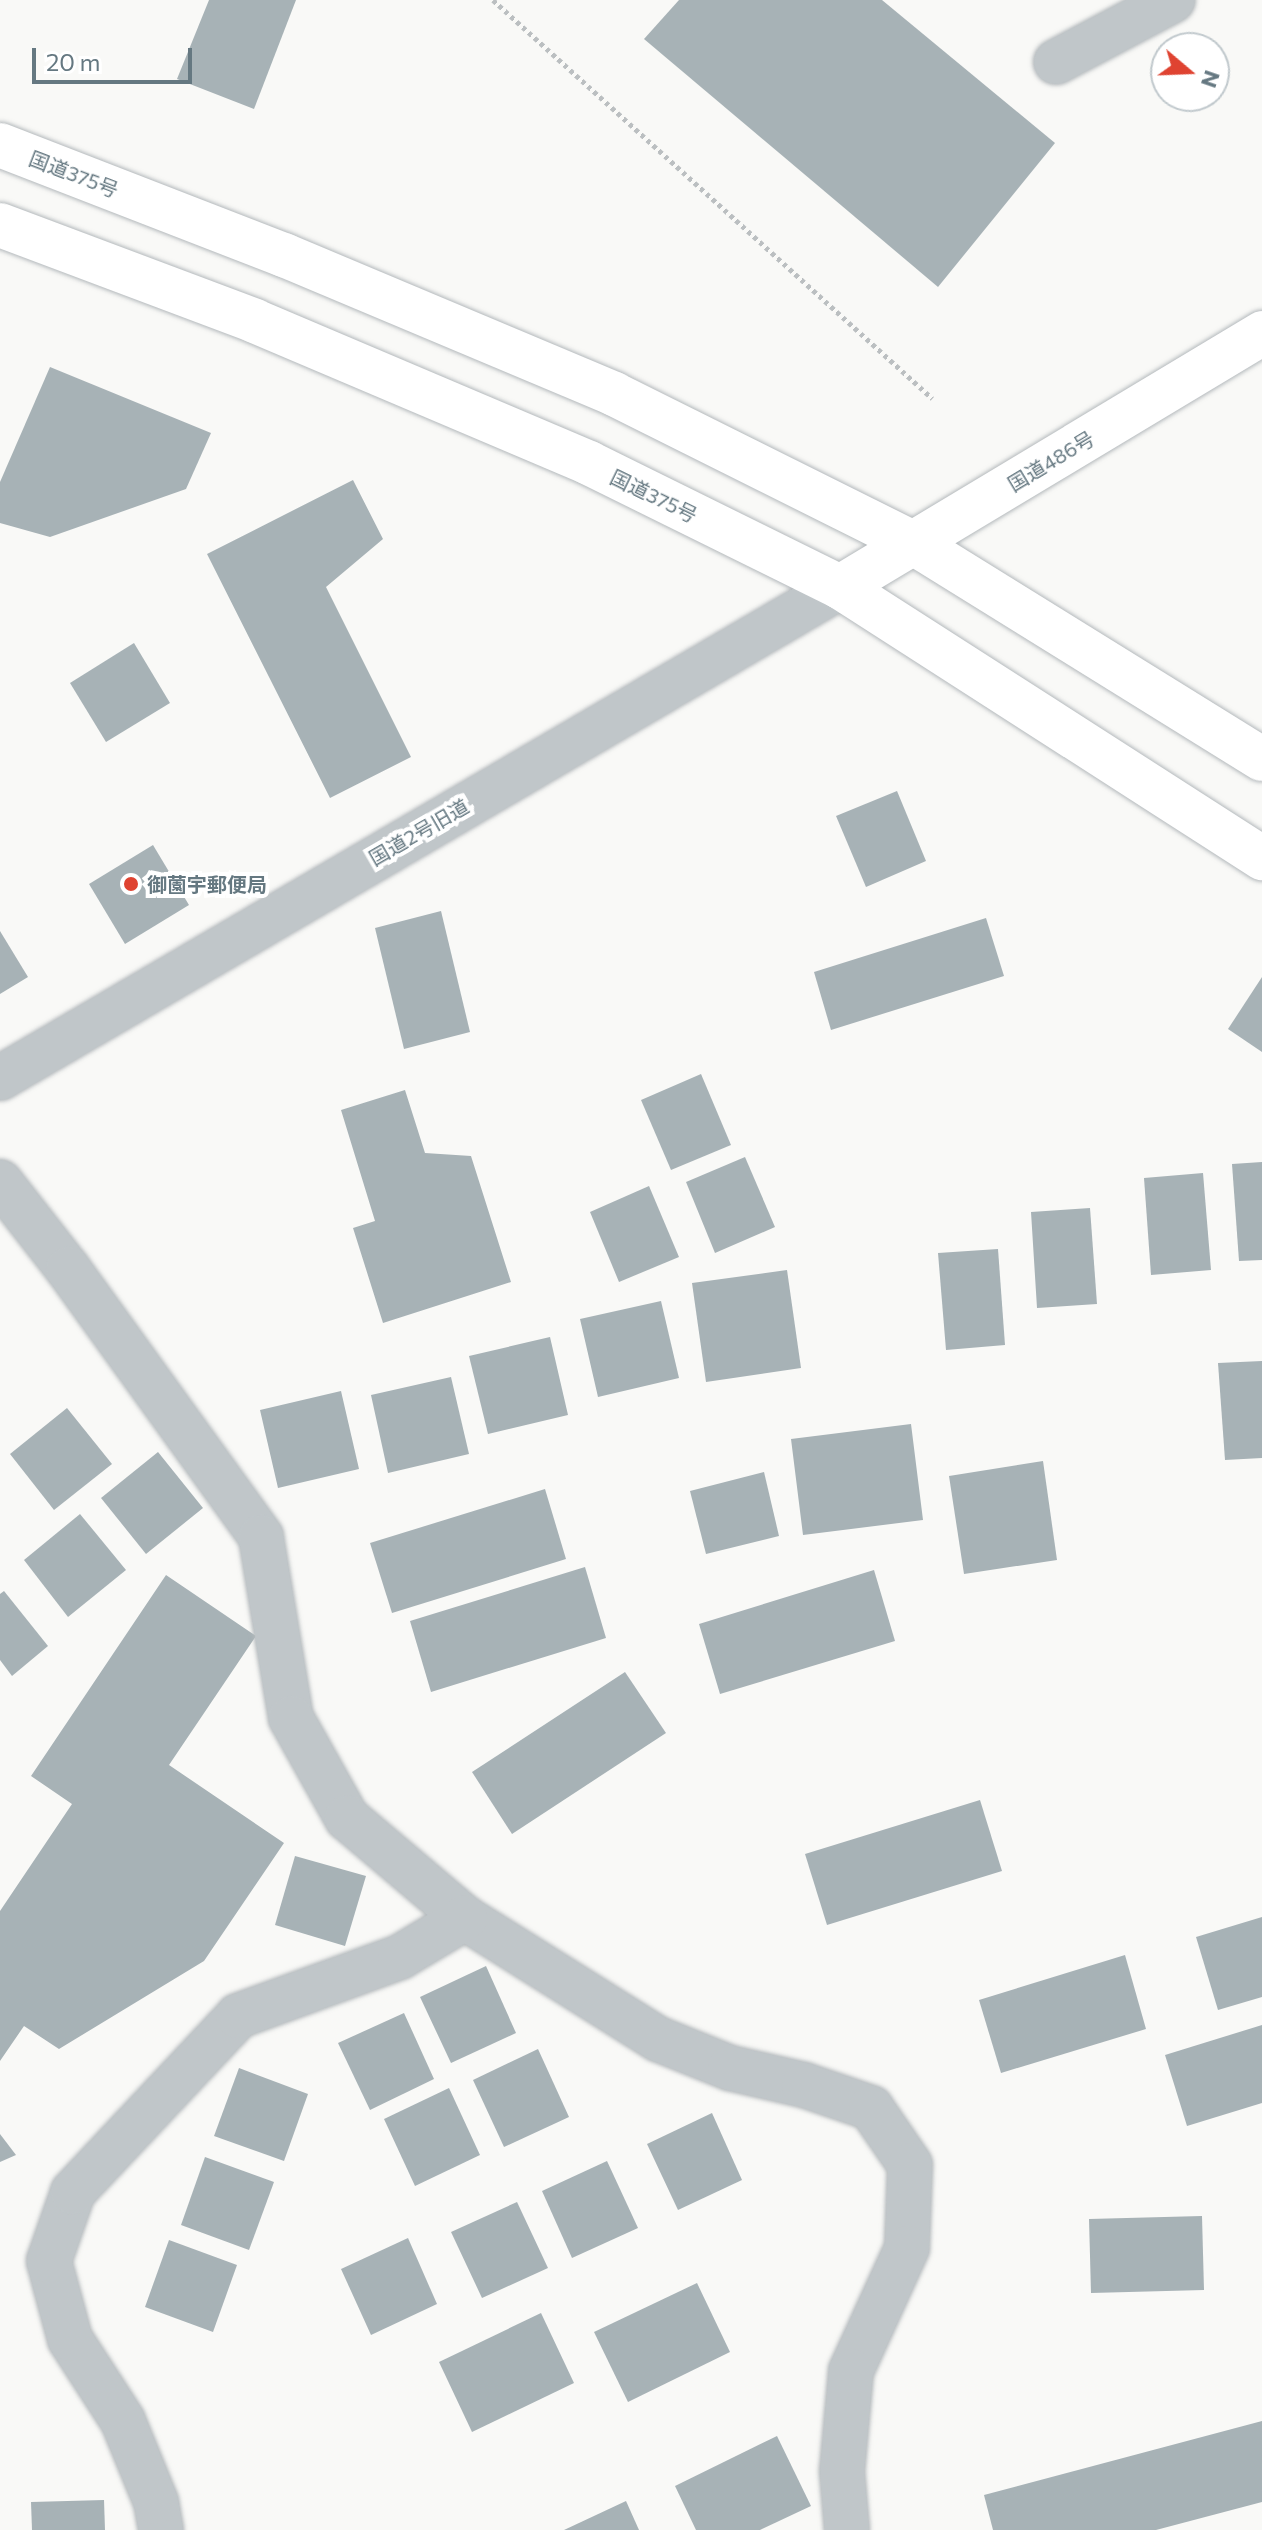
<!DOCTYPE html>
<meta charset="utf-8">
<style>
body{margin:0}
#map{position:relative;width:1262px;height:2530px;overflow:hidden;background:#f9f9f7;font-family:Commissioner,"Noto Sans JP",sans-serif}
div>[style]{position:absolute}
[style*='--x']{left:calc(var(--x)*1px);top:calc(var(--y)*1px);width:calc(var(--w)*1px);rotate:calc(var(--a)*1deg)}
.building>*{inset:0;background:#a7b2b6}
.path>*{height:5px;margin-top:-2.5px;transform-origin:0;background:repeating-linear-gradient(90deg,#bbbfc1 0 4px,transparent 0 8px)}
.roads{filter:drop-shadow(0 0 2px #b4b9bc) drop-shadow(0 0 2px #b4b9bc)}
.minor>*{height:44px;margin:-22px;padding:0 22px;transform-origin:22px;border-radius:22px;background:#c0c6c9}
.highway>*{height:44px;margin:-22px;padding:0 22px;transform-origin:22px;border-radius:22px;background:#fff}
.dots>*{width:22px;height:22px;translate:-50% -50%;box-sizing:border-box;border:4px solid #fff;border-radius:50%}
span{translate:-50% -50%;white-space:nowrap;text-align:center;line-height:1.15;-webkit-text-stroke:8px #fff;paint-order:stroke}
.street-label{font-size:20px;color:#657881}
.poi-label{font-size:20px;color:#657881;font-weight:700}
.left{translate:0 -50%;text-align:left}
.north{position:absolute;left:1150px;top:32px;width:80px;height:80px;box-sizing:border-box;background:#fff;border:2px solid #c1c9cd;border-radius:50%;rotate:109deg;font-size:22px;font-weight:700;line-height:32px;text-align:center;color:#657881}
.north::after{content:'';display:block;margin:auto;width:28px;height:36px;background:#df4331;clip-path:polygon(50% 0,100% 100%,50% 72%,0 100%)}
.scale{position:absolute;left:32px;top:48px;width:160px;height:36px;box-sizing:border-box;border:4px solid #657881;border-top:0;padding-left:10px;font-size:24px;line-height:28px;white-space:nowrap;color:#657881;-webkit-text-stroke:6px #fff;paint-order:stroke}
</style>
<div id="map">
<div class="building">
<div style="clip-path:polygon(209px 0,296px 0,254px 109px,177px 79px)"></div>
<div style="clip-path:polygon(679px 0,882px 0,1055px 143px,938px 287px,644px 39px)"></div>
<div style="clip-path:polygon(50px 367px,211px 433px,186px 489px,50px 537px,0 523px,0 482px)"></div>
<div style="clip-path:polygon(353px 480px,383px 539px,326px 587px,411px 757px,330px 798px,207px 554px)"></div>
<div style="clip-path:polygon(134px 643px,170px 703px,106px 742px,70px 683px)"></div>
<div style="clip-path:polygon(897px 791px,926px 861px,866px 887px,836px 816px)"></div>
<div style="clip-path:polygon(153px 845px,189px 905px,125px 944px,89px 884px)"></div>
<div style="clip-path:polygon(441px 911px,470px 1032px,404px 1049px,375px 928px)"></div>
<div style="clip-path:polygon(986px 918px,1004px 976px,831px 1030px,814px 972px)"></div>
<div style="clip-path:polygon(0 931px,28px 977px,0 994px)"></div>
<div style="clip-path:polygon(1262px 977px,1262px 1052px,1228px 1029px)"></div>
<div style="clip-path:polygon(701px 1074px,731px 1145px,671px 1170px,641px 1100px)"></div>
<div style="clip-path:polygon(405px 1090px,425px 1153px,471px 1156px,511px 1282px,383px 1323px,353px 1228px,375px 1221px,341px 1110px)"></div>
<div style="clip-path:polygon(745px 1157px,775px 1227px,715px 1253px,686px 1182px)"></div>
<div style="clip-path:polygon(1262px 1162px,1262px 1260px,1239px 1261px,1232px 1164px)"></div>
<div style="clip-path:polygon(1203px 1173px,1211px 1270px,1151px 1275px,1144px 1178px)"></div>
<div style="clip-path:polygon(649px 1186px,679px 1257px,619px 1282px,590px 1212px)"></div>
<div style="clip-path:polygon(1090px 1208px,1097px 1304px,1037px 1308px,1031px 1212px)"></div>
<div style="clip-path:polygon(998px 1249px,1005px 1345px,946px 1350px,938px 1253px)"></div>
<div style="clip-path:polygon(787px 1270px,801px 1368px,706px 1382px,692px 1283px)"></div>
<div style="clip-path:polygon(661px 1301px,679px 1378px,598px 1397px,580px 1319px)"></div>
<div style="clip-path:polygon(550px 1337px,568px 1415px,488px 1434px,469px 1356px)"></div>
<div style="clip-path:polygon(1262px 1361px,1262px 1458px,1225px 1460px,1218px 1363px)"></div>
<div style="clip-path:polygon(451px 1377px,469px 1454px,388px 1473px,371px 1395px)"></div>
<div style="clip-path:polygon(341px 1391px,359px 1469px,278px 1488px,260px 1410px)"></div>
<div style="clip-path:polygon(67px 1408px,112px 1464px,54px 1510px,10px 1454px)"></div>
<div style="clip-path:polygon(911px 1424px,923px 1520px,803px 1535px,791px 1439px)"></div>
<div style="clip-path:polygon(158px 1452px,203px 1508px,146px 1554px,101px 1498px)"></div>
<div style="clip-path:polygon(1043px 1461px,1057px 1560px,964px 1574px,949px 1476px)"></div>
<div style="clip-path:polygon(764px 1472px,779px 1536px,706px 1554px,690px 1491px)"></div>
<div style="clip-path:polygon(545px 1489px,566px 1559px,392px 1613px,370px 1543px)"></div>
<div style="clip-path:polygon(80px 1514px,126px 1570px,68px 1617px,24px 1560px)"></div>
<div style="clip-path:polygon(585px 1567px,606px 1638px,431px 1692px,410px 1621px)"></div>
<div style="clip-path:polygon(874px 1570px,895px 1641px,720px 1694px,699px 1624px)"></div>
<div style="clip-path:polygon(166px 1575px,256px 1636px,169px 1765px,284px 1843px,204px 1961px,59px 2049px,24px 2026px,0 2061px,0 1911px,72px 1804px,31px 1776px)"></div>
<div style="clip-path:polygon(4px 1591px,48px 1646px,12px 1676px,0 1660px,0 1594px)"></div>
<div style="clip-path:polygon(625px 1672px,666px 1733px,512px 1834px,472px 1772px)"></div>
<div style="clip-path:polygon(980px 1800px,1002px 1871px,827px 1925px,805px 1854px)"></div>
<div style="clip-path:polygon(295px 1856px,366px 1876px,345px 1946px,275px 1925px)"></div>
<div style="clip-path:polygon(1262px 1917px,1262px 1997px,1218px 2010px,1196px 1937px)"></div>
<div style="clip-path:polygon(1125px 1955px,1146px 2029px,1001px 2073px,979px 2000px)"></div>
<div style="clip-path:polygon(486px 1966px,516px 2033px,451px 2063px,420px 1997px)"></div>
<div style="clip-path:polygon(404px 2013px,434px 2079px,370px 2110px,338px 2043px)"></div>
<div style="clip-path:polygon(1262px 2025px,1262px 2103px,1187px 2126px,1165px 2055px)"></div>
<div style="clip-path:polygon(538px 2049px,569px 2117px,504px 2147px,473px 2080px)"></div>
<div style="clip-path:polygon(239px 2068px,308px 2094px,284px 2161px,214px 2136px)"></div>
<div style="clip-path:polygon(449px 2088px,480px 2155px,415px 2186px,384px 2119px)"></div>
<div style="clip-path:polygon(712px 2113px,742px 2180px,678px 2210px,647px 2144px)"></div>
<div style="clip-path:polygon(0 2134px,16px 2155px,0 2162px)"></div>
<div style="clip-path:polygon(205px 2157px,274px 2182px,249px 2250px,181px 2225px)"></div>
<div style="clip-path:polygon(607px 2161px,638px 2228px,572px 2258px,542px 2191px)"></div>
<div style="clip-path:polygon(517px 2202px,548px 2268px,482px 2298px,451px 2232px)"></div>
<div style="clip-path:polygon(1202px 2216px,1204px 2290px,1091px 2293px,1089px 2219px)"></div>
<div style="clip-path:polygon(408px 2238px,437px 2304px,371px 2335px,341px 2269px)"></div>
<div style="clip-path:polygon(169px 2240px,237px 2265px,213px 2332px,145px 2307px)"></div>
<div style="clip-path:polygon(697px 2283px,730px 2352px,628px 2402px,594px 2332px)"></div>
<div style="clip-path:polygon(541px 2313px,574px 2383px,472px 2432px,439px 2362px)"></div>
<div style="clip-path:polygon(1262px 2421px,1262px 2502px,1156px 2530px,993px 2530px,984px 2495px)"></div>
<div style="clip-path:polygon(777px 2436px,811px 2506px,760px 2530px,696px 2530px,675px 2486px)"></div>
<div style="clip-path:polygon(104px 2500px,105px 2530px,32px 2530px,31px 2502px)"></div>
<div style="clip-path:polygon(626px 2501px,639px 2530px,564px 2530px)"></div>
</div>
<div class="path">
<div style="--x:493;--y:0;--w:593;--a:42.2"></div>
</div>
<div class="roads">
<div class="minor">
<div style="--x:1056;--y:62;--w:132;--a:-27.9"></div>
<div style="--x:0;--y:1078;--w:973;--a:-30.31"></div>
<div style="--x:0;--y:1182;--w:110;--a:52"></div>
<div style="--x:68;--y:1269;--w:330;--a:54.2"></div>
<div style="--x:261;--y:1537;--w:183;--a:80.6"></div>
<div style="--x:291;--y:1718;--w:115;--a:60.8"></div>
<div style="--x:347;--y:1818;--w:155;--a:40.3"></div>
<div style="--x:465;--y:1918;--w:228;--a:32.1"></div>
<div style="--x:658;--y:2039;--w:78;--a:21.9"></div>
<div style="--x:730;--y:2068;--w:76;--a:12.9"></div>
<div style="--x:804;--y:2085;--w:71;--a:18.9"></div>
<div style="--x:871;--y:2108;--w:69;--a:55.6"></div>
<div style="--x:910;--y:2165;--w:83;--a:92.1"></div>
<div style="--x:907;--y:2248;--w:135;--a:114.5"></div>
<div style="--x:851;--y:2371;--w:100;--a:95.1"></div>
<div style="--x:842;--y:2471;--w:59;--a:85.2"></div>
<div style="--x:161;--y:2530;--w:28;--a:-100"></div>
<div style="--x:156;--y:2502;--w:87;--a:-112.2"></div>
<div style="--x:123;--y:2421;--w:98;--a:-122.9"></div>
<div style="--x:70;--y:2339;--w:81;--a:-105.1"></div>
<div style="--x:49;--y:2261;--w:73;--a:-70.8"></div>
<div style="--x:73;--y:2192;--w:241;--a:-46.8"></div>
<div style="--x:238;--y:2016;--w:172;--a:-20"></div>
<div style="--x:400;--y:1957;--w:76;--a:-31"></div>
</div>
<div class="highway">
<div style="--x:0;--y:145;--w:305;--a:21.2"></div>
<div style="--x:284;--y:255;--w:358;--a:22.8"></div>
<div style="--x:614;--y:394;--w:336;--a:26.5"></div>
<div style="--x:915;--y:544;--w:408;--a:31.8"></div>
<div style="--x:0;--y:225;--w:272;--a:20.6"></div>
<div style="--x:255;--y:321;--w:363;--a:23"></div>
<div style="--x:589;--y:463;--w:280;--a:26.3"></div>
<div style="--x:840;--y:587;--w:502;--a:32.71"></div>
<div style="--x:840;--y:587;--w:493;--a:-31"></div>
</div>
</div>
<div class="dots">
<div style="left:131px;top:884px;background:#df4331"></div>
</div>
<div class="street-label">
<span style="left:74px;top:174px;rotate:21deg">国道375号</span>
<span style="left:1051px;top:461px;rotate:-31deg">国道486号</span>
<span style="left:654px;top:496px;rotate:26deg">国道375号</span>
<span style="left:419px;top:832px;rotate:-30deg">国道2号旧道</span>
</div>
<div class="poi-label">
<span class="left" style="left:147px;top:884px">御薗宇郵便局</span>
</div>
<div class="north">N</div>
<div class="scale">20 m</div>
</div>
